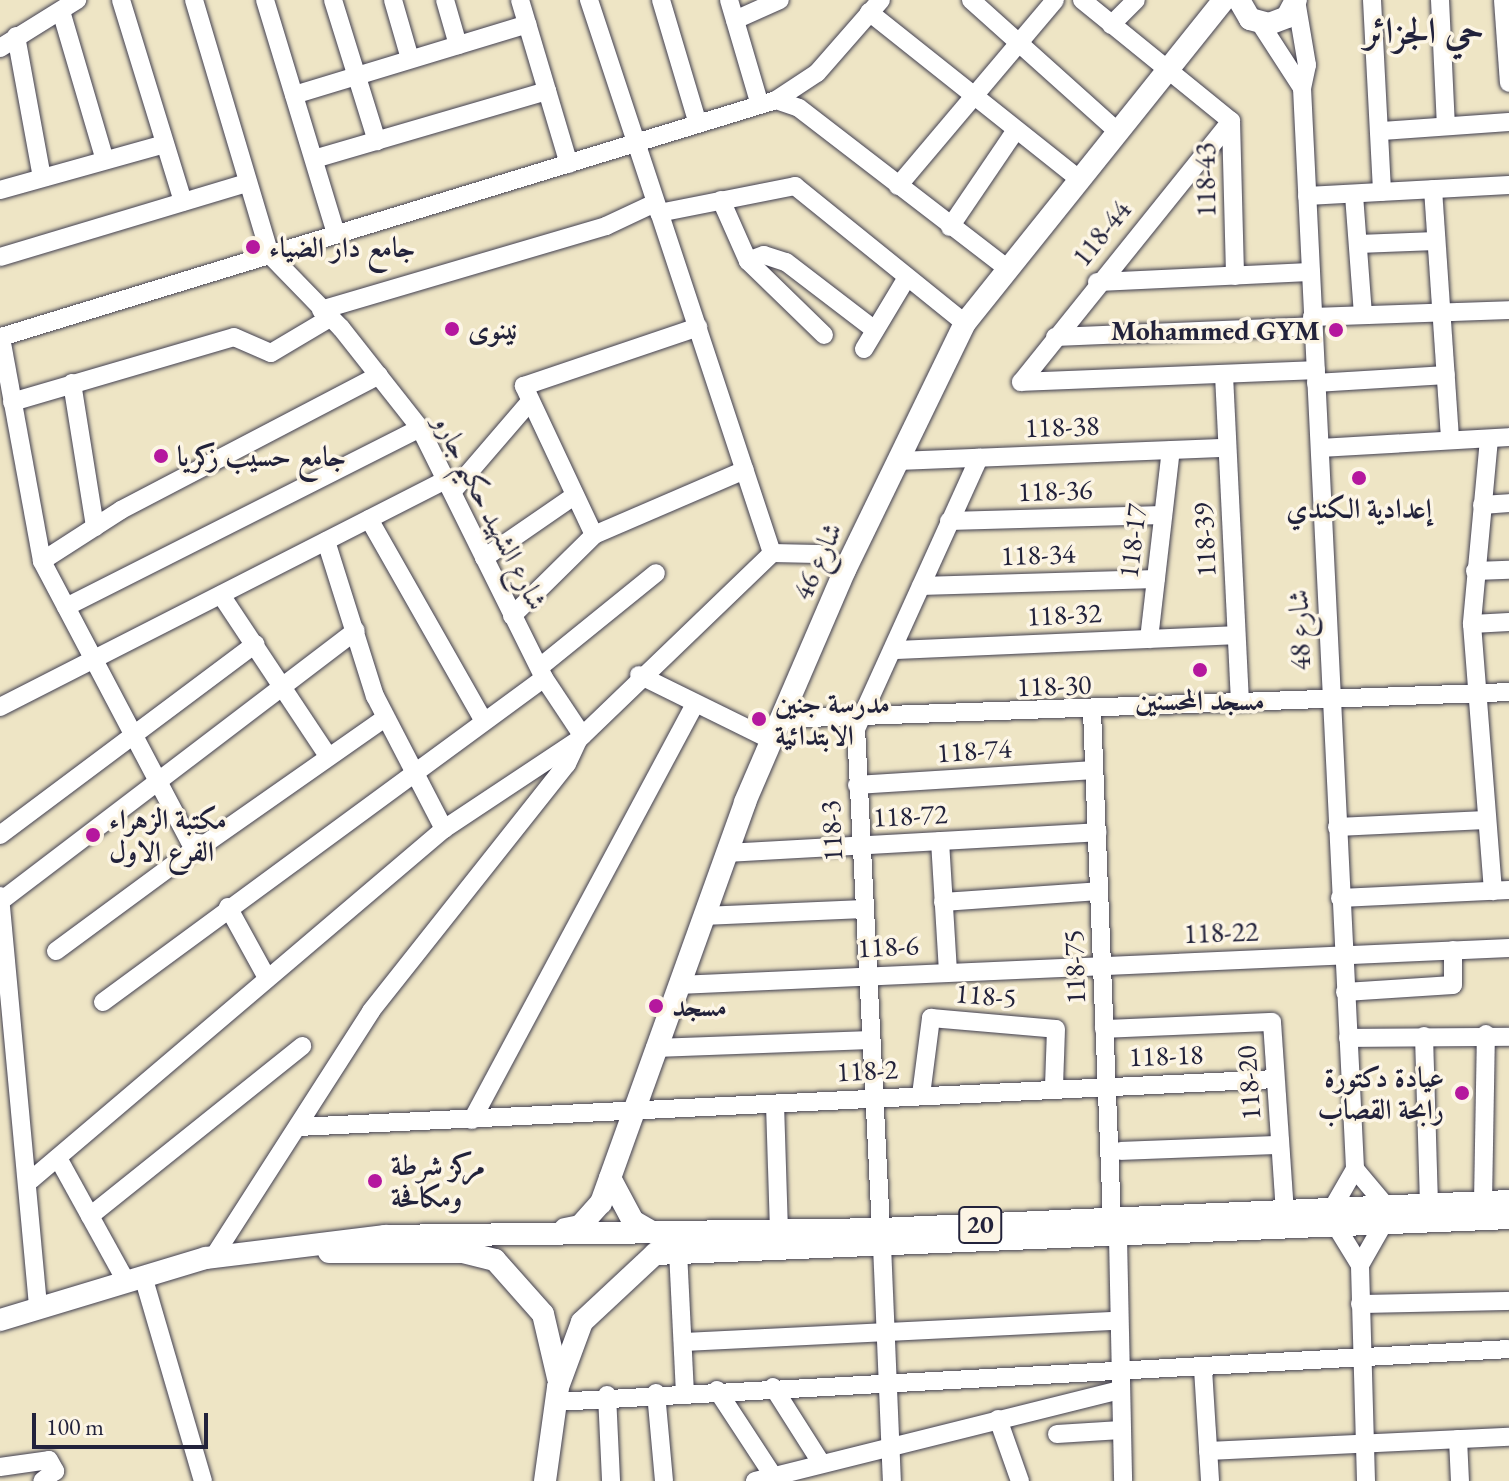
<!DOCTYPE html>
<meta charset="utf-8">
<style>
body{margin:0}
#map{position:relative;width:1509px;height:1481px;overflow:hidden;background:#eee5c5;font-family:"EB Garamond",Amiri,serif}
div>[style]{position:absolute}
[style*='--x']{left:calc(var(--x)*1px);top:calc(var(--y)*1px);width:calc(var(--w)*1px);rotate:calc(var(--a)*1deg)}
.roads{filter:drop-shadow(0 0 2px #413f50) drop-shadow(0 0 2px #413f50)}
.minor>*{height:18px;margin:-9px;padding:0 9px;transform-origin:9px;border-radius:9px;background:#fff}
.major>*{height:22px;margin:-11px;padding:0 11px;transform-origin:11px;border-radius:11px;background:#fff}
.dots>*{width:22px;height:22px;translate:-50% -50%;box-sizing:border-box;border:4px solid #fcf5e5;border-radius:50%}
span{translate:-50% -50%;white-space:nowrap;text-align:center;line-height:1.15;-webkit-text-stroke:7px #fcf5e5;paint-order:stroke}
.shield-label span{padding:2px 6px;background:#fcf5e5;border:2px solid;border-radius:6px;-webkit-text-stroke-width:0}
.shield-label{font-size:26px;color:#22223b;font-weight:700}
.street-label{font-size:28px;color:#22223b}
.poi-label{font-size:28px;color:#22223b;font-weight:700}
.left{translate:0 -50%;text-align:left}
.right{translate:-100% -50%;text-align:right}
.district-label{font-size:36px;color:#22223b;font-weight:700}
.scale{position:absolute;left:32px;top:1413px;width:176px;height:36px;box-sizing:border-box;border:4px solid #22223b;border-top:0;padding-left:10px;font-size:24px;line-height:28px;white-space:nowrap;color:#22223b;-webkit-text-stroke:6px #fcf5e5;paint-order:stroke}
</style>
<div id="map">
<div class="roads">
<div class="minor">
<div style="--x:121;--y:0;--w:211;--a:72.9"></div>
<div style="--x:194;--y:0;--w:266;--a:73.4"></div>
<div style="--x:270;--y:255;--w:102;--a:45.8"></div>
<div style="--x:341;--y:328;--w:127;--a:51.7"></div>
<div style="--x:420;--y:428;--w:279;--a:63.6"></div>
<div style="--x:544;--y:678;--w:69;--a:56.3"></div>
<div style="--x:265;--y:0;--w:245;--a:73.1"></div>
<div style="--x:333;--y:0;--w:148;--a:72.7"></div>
<div style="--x:393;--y:0;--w:61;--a:73.9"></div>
<div style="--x:445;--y:0;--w:47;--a:73.9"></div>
<div style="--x:520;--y:0;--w:171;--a:73.4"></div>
<div style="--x:589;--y:0;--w:582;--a:71.69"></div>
<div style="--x:661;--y:0;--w:129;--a:73.4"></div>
<div style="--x:729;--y:0;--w:109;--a:73.6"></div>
<div style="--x:971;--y:0;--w:193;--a:41.9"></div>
<div style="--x:1082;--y:0;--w:192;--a:39.1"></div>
<div style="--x:1231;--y:121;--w:155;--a:88.5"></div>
<div style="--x:1296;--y:0;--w:66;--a:80.4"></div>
<div style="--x:1307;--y:65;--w:24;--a:102"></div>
<div style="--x:1372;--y:0;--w:192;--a:87"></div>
<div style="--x:1440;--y:0;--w:126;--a:87.3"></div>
<div style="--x:1503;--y:0;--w:83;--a:85.9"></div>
<div style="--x:61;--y:11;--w:152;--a:73.6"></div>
<div style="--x:869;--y:12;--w:267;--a:38.5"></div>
<div style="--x:735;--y:20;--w:49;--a:-24"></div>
<div style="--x:1260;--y:23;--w:77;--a:57.1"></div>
<div style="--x:1302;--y:88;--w:1082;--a:87.19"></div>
<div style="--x:1111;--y:25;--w:35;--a:-45"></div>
<div style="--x:16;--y:36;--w:143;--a:79.6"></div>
<div style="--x:0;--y:48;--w:91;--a:-31.9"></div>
<div style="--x:294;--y:95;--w:244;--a:-16.9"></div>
<div style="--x:776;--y:100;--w:24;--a:19"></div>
<div style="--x:799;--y:108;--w:262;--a:37.6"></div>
<div style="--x:1231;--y:121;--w:335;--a:128.8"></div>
<div style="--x:1021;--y:382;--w:295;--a:-2.3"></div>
<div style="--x:1382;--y:131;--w:127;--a:-4.1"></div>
<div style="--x:314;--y:159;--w:243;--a:-16.3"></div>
<div style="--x:898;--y:186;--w:243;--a:-49.8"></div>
<div style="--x:1433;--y:189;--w:251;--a:86.1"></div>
<div style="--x:0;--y:190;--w:171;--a:-15.6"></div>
<div style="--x:1354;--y:195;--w:120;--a:85.7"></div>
<div style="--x:1307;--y:196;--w:202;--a:-3.1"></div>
<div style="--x:721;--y:200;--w:67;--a:66.1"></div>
<div style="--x:748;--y:261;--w:106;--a:44.2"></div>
<div style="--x:659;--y:213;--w:139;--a:-11.2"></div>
<div style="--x:795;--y:186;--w:218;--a:38.9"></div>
<div style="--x:950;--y:227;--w:117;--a:-55.8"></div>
<div style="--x:1358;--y:244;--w:78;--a:-2.2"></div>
<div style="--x:0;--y:257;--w:255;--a:-16.7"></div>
<div style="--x:748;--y:261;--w:17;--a:-21"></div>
<div style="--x:764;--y:255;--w:23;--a:18"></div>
<div style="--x:786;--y:262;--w:112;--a:37.4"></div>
<div style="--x:1097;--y:282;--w:214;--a:-2.7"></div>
<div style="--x:321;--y:310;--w:297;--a:-16.4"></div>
<div style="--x:606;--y:226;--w:52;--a:-25.1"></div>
<div style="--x:1312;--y:317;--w:197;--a:-2"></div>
<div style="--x:1055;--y:337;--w:258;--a:-2.4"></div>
<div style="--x:864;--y:349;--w:82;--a:-59"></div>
<div style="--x:1224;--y:375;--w:328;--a:87.2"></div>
<div style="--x:72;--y:383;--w:146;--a:80.9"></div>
<div style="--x:1316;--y:383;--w:130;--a:-3.5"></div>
<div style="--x:12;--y:402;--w:231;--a:-16.3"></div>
<div style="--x:234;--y:337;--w:40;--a:23.4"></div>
<div style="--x:271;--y:353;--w:69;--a:-30.7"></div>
<div style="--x:1489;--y:439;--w:186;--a:95.3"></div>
<div style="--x:1472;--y:624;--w:268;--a:85.5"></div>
<div style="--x:1320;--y:448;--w:189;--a:-3.3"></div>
<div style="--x:898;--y:461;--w:329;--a:-2.3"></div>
<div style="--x:453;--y:491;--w:113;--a:-49.3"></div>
<div style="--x:1482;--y:505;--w:27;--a:-4"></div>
<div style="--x:369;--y:519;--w:231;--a:60.4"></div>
<div style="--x:949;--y:521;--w:214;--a:-1.6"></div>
<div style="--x:594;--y:535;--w:165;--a:-115.2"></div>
<div style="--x:524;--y:386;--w:184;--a:-18.7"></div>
<div style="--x:326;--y:541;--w:163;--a:72.5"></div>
<div style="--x:375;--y:696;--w:150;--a:62.6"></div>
<div style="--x:484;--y:558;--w:106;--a:-34.6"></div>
<div style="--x:42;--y:561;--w:94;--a:-32.8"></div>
<div style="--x:121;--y:510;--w:291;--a:-27.6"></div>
<div style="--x:1475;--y:571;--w:34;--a:-2"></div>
<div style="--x:921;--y:586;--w:235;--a:-1.7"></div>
<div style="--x:221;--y:595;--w:193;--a:56.4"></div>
<div style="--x:66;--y:607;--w:397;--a:-26.8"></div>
<div style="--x:512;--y:616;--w:115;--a:-44.6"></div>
<div style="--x:594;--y:535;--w:164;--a:-23.3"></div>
<div style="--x:1472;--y:624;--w:37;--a:-3"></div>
<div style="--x:1149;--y:639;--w:190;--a:-83.4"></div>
<div style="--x:894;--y:650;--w:342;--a:-2.5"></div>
<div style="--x:540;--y:667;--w:149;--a:-39"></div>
<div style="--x:639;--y:675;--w:147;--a:26.2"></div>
<div style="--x:0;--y:707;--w:500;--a:-27"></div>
<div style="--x:1092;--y:711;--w:509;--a:87.75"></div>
<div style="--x:385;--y:718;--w:220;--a:145"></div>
<div style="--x:205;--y:844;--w:15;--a:-172"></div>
<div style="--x:190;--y:842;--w:318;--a:-117.8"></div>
<div style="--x:42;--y:561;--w:228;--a:-100.4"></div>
<div style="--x:1;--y:337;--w:810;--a:-17"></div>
<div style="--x:776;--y:100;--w:49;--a:-33.4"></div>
<div style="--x:817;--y:73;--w:97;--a:-48.8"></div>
<div style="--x:781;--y:719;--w:729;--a:-2.12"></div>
<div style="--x:857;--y:785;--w:237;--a:-3.6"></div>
<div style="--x:1337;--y:827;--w:149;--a:-2.7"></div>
<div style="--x:0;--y:835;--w:319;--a:-36.8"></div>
<div style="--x:940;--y:841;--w:130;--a:86.5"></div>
<div style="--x:726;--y:853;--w:372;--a:-3.2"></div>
<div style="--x:0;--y:896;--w:415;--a:84.7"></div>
<div style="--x:1340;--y:898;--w:169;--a:-2.7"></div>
<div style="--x:1;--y:901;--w:446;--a:-37.3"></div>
<div style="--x:943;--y:902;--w:156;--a:-4"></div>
<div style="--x:228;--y:907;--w:79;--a:61.2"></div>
<div style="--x:703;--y:916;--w:161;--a:-2.5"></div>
<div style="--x:56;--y:951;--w:175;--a:-36.4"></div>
<div style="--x:678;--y:985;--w:832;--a:-2.55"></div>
<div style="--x:1345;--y:992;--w:108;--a:-3.7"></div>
<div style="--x:1453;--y:985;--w:35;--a:-90"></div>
<div style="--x:103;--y:1002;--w:547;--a:-36.3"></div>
<div style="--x:1104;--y:1029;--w:168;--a:-2.4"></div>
<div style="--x:1272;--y:1022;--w:190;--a:86.1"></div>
<div style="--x:1424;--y:1036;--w:168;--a:88.3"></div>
<div style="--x:1348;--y:1038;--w:161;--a:-0.4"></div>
<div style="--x:655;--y:1048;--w:216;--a:-2.1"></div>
<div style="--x:921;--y:1095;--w:78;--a:-82.6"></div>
<div style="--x:931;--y:1018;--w:125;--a:5"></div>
<div style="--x:1056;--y:1029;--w:58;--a:92"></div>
<div style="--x:775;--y:1104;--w:127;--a:88.2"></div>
<div style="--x:472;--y:1120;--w:472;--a:-61.8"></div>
<div style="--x:298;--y:1127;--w:978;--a:-2.81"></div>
<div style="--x:1121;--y:1151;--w:159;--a:-2.2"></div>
<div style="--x:58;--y:1158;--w:141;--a:61.1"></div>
<div style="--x:1355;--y:1169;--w:48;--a:50"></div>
<div style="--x:31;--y:1180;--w:542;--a:-40.36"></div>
<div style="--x:444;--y:829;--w:161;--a:-33.6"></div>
<div style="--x:1483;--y:1202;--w:168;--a:-89"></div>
<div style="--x:1332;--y:1209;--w:46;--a:-60.1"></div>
<div style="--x:90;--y:1216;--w:272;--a:-38.7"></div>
<div style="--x:1336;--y:1226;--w:46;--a:58.4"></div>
<div style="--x:881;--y:1229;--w:501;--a:-92.86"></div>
<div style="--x:856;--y:729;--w:298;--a:-65.6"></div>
<div style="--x:1118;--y:1237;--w:244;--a:88.8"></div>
<div style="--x:882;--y:1245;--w:236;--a:87.6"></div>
<div style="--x:678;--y:1251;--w:141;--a:87.2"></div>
<div style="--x:214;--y:1256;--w:291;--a:-57.3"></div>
<div style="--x:371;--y:1011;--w:315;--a:-51.6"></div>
<div style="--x:567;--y:764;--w:26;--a:-65"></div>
<div style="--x:578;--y:740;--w:269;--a:-43.9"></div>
<div style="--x:772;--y:553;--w:46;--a:1.2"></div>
<div style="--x:818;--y:554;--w:31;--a:31"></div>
<div style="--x:143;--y:1276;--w:214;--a:73.7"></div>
<div style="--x:1360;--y:1304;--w:149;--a:-1.2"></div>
<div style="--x:683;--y:1342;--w:435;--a:-2.8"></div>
<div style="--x:1203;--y:1369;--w:112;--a:86.4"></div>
<div style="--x:773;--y:1387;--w:88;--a:57.6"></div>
<div style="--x:717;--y:1390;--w:100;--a:56.8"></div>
<div style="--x:656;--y:1393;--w:88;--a:84.8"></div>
<div style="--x:607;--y:1395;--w:86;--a:87.3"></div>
<div style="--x:556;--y:1402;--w:954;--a:-3.18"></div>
<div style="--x:998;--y:1419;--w:66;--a:70.5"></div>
<div style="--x:1057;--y:1434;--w:64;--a:-3.6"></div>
<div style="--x:1458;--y:1439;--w:42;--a:87.3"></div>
<div style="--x:1208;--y:1451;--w:301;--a:-2.7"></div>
<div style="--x:0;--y:1467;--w:49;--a:-8.1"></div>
<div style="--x:49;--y:1460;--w:13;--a:61"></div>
<div style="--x:55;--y:1471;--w:16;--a:142"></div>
<div style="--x:755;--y:1481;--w:375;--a:-14"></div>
<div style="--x:1366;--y:1481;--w:216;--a:-91.6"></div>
<div style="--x:1360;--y:1265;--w:48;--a:-60.3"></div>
</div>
<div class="major">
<div style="--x:1239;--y:0;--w:22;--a:60"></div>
<div style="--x:1250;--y:19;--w:20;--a:15"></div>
<div style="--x:1269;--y:24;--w:19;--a:-21"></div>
<div style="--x:1287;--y:17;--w:19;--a:-62"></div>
<div style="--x:610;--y:1178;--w:49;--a:61.9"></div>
<div style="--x:633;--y:1221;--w:24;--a:30"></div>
<div style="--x:565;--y:1229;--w:15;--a:-11"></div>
<div style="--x:580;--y:1226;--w:31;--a:-48"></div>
<div style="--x:601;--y:1203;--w:426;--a:-70.2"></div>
<div style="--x:745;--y:802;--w:253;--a:-66.7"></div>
<div style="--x:845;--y:570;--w:275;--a:-64.1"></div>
<div style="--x:965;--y:323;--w:414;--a:-51.3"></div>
<div style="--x:329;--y:1252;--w:134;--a:0"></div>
<div style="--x:463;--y:1252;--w:33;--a:14"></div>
<div style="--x:495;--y:1260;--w:72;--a:48.4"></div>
<div style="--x:543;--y:1314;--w:66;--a:76.8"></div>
<div style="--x:0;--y:1320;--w:215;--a:-16.8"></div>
<div style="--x:206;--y:1258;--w:180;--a:-7"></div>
<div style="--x:385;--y:1236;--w:496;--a:-0.8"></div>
<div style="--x:881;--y:1229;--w:629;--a:-2.55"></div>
<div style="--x:545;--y:1481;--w:95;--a:-82.1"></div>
<div style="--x:558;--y:1387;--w:69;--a:-69.7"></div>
<div style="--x:582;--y:1322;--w:100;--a:-43"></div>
<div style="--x:655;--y:1254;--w:855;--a:-2.41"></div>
</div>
</div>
<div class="dots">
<div style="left:253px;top:247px;background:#b5179e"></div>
<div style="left:452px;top:329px;background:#b5179e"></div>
<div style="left:1336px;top:330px;background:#b5179e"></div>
<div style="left:161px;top:456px;background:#b5179e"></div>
<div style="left:1359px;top:478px;background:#b5179e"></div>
<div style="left:1200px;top:670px;background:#b5179e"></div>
<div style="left:759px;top:719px;background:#b5179e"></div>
<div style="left:93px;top:835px;background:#b5179e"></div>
<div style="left:656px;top:1006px;background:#b5179e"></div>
<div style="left:1462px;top:1093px;background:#b5179e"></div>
<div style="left:375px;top:1181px;background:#b5179e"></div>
</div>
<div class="shield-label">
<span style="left:980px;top:1225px">20</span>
</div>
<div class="street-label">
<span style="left:1205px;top:180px;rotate:-91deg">118-43</span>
<span style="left:1101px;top:233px;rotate:-51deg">118-44</span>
<span style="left:1062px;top:426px;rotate:-2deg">118-38</span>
<span style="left:1055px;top:490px;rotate:-2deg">118-36</span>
<span style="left:491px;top:512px;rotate:63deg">شارع الشهيد حكيم جارو</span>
<span style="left:1204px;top:540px;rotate:-93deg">118-39</span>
<span style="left:1132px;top:541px;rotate:-83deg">118-17</span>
<span style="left:1038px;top:554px;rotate:-2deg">118-34</span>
<span style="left:817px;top:561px;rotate:-66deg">شارع 46</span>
<span style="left:1064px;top:614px;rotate:-3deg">118-32</span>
<span style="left:1299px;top:630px;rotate:-92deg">شارع 48</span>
<span style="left:1054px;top:685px;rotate:-2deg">118-30</span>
<span style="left:974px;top:750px;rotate:-4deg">118-74</span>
<span style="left:910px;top:815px;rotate:-3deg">118-72</span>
<span style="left:831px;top:831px;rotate:-93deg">118-3</span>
<span style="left:1221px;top:932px;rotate:-2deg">118-22</span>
<span style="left:888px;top:946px;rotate:-3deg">118-6</span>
<span style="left:1074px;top:967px;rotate:-92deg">118-75</span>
<span style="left:986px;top:995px;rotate:5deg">118-5</span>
<span style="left:1166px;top:1055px;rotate:-2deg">118-18</span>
<span style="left:867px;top:1070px;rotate:-3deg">118-2</span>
<span style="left:1248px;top:1083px;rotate:-94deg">118-20</span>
</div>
<div class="poi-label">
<span class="left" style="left:269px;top:247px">جامع دار الضياء</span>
<span class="left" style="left:468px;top:329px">نينوى</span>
<span class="right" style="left:1320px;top:330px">Mohammed GYM</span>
<span class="left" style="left:177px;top:456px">جامع حسيب زكريا</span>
<span style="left:1359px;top:508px">إعدادية الكندي</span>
<span style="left:1200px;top:700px">مسجد المحسنين</span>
<span class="left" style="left:775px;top:719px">مدرسة جنين<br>الابتدائية</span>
<span class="left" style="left:109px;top:835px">مكتبة الزهراء<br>الفرع الاول</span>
<span class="left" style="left:672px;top:1006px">مسجد</span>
<span class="right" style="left:1444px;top:1093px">عيادة دكتورة<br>رابحة القصاب</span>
<span class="left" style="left:391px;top:1181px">مركز شرطة<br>ومكافحة</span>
</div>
<div class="district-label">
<span style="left:1424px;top:31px">حي الجزائر</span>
</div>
<div class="scale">100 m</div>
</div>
